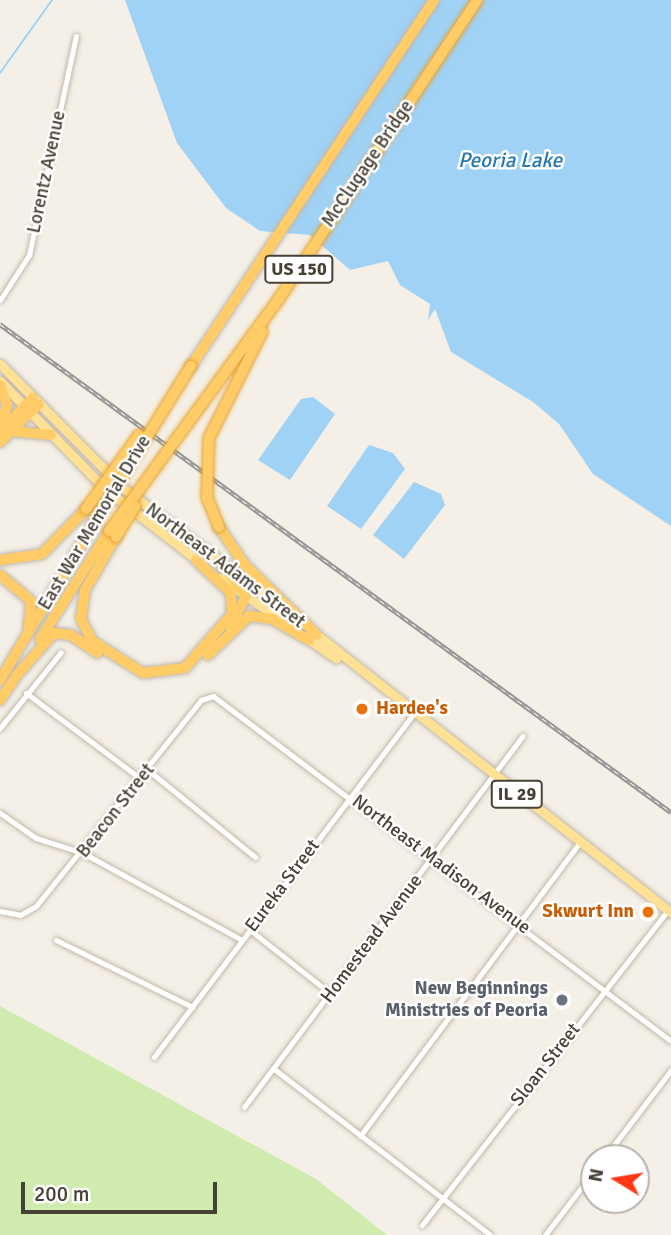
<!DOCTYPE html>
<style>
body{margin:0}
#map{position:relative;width:671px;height:1235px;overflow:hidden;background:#f4f0e7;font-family:Signika,sans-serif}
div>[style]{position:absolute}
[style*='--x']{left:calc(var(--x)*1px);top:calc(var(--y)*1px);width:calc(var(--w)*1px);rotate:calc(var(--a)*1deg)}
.green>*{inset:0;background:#cfebad}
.water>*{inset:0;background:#a0d2f5}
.stream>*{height:2px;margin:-1px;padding:0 1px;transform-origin:1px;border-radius:1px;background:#a0d2f5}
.roads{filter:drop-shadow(0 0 2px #c1b8a9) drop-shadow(0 0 2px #c1b8a9)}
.street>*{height:5px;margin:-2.5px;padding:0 2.5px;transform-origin:2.5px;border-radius:2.5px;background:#fff}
.primary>*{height:9px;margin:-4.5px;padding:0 4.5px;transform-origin:4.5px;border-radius:4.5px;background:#ffe196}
.highway>*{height:10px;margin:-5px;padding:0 5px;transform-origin:5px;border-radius:5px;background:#ffcc68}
.rail>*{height:4.5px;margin-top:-2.25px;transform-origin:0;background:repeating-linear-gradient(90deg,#fff 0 5px,#979797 0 10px);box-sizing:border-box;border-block:2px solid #979797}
.bridges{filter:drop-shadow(0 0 2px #e7a32f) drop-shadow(0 0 2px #e7a32f)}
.highway-bridge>*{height:10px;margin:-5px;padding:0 5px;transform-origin:5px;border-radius:5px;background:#ffcc68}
.dots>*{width:19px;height:19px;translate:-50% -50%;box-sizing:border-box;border:4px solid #fff;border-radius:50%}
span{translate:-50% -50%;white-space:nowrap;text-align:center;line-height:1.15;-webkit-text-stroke:5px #fff;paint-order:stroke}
.shield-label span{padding:2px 5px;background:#fff;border:2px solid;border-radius:5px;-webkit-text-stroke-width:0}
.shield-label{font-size:18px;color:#484135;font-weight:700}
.street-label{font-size:19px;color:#484135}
.food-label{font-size:19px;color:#c56008;font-weight:700}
.left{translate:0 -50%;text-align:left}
.right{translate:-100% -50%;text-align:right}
.worship-label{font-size:19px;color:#5b616d;font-weight:700}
.water-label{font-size:21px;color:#2678b2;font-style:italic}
.north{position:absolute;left:580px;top:1144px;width:70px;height:70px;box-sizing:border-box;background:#fff;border:2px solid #b6b3ae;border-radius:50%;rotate:281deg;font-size:19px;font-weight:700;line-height:28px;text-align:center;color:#484135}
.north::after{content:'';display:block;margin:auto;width:24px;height:32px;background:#ff3714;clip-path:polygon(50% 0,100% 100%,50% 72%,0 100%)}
.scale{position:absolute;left:21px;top:1182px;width:196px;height:32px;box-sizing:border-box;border:4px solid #484135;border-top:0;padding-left:9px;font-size:21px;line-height:24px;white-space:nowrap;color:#484135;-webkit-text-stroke:5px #fff;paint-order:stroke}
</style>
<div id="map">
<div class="green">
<div style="clip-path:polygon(0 1006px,316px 1179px,387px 1235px,0 1235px)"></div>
</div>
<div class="water">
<div style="clip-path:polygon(125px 0,671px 0,671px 526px,593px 474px,559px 424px,533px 402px,451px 352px,435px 309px,428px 320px,430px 304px,400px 285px,388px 261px,350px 270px,310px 235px,260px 231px,226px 208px,177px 143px)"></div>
<div style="clip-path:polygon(313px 397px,335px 414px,290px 480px,258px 460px,301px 399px)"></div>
<div style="clip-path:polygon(369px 445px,393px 453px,405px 469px,361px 529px,327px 506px)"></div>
<div style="clip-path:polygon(414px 482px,441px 494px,445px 505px,404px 559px,373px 535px)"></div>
</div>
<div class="stream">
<div style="--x:0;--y:73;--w:90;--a:-54.5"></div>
</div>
<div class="roads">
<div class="street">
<div style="--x:0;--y:300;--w:54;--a:-57.2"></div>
<div style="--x:29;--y:255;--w:224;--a:-77.9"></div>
<div style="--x:26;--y:693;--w:144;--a:36.8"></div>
<div style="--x:0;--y:728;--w:97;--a:-51.2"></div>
<div style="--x:148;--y:770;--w:138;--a:39.1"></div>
<div style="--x:0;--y:813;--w:44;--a:34.8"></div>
<div style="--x:36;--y:838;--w:49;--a:17.7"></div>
<div style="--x:83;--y:853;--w:181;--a:28.7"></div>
<div style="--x:0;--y:911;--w:20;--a:11"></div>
<div style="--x:20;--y:915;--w:18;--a:-29"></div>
<div style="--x:36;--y:906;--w:264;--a:-51.3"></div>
<div style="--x:201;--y:700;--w:13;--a:-18"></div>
<div style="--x:213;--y:696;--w:573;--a:36.99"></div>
<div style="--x:250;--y:930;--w:103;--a:38.3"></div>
<div style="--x:56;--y:940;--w:152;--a:26.2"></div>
<div style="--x:154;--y:1057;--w:429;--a:-52.9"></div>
<div style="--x:274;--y:1069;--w:272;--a:37.5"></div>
<div style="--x:244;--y:1107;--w:464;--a:-53.1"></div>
<div style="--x:360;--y:1136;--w:366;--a:-53.2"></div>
<div style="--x:604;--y:1158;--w:111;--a:-52.7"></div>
<div style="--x:422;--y:1225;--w:400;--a:-52"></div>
<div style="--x:545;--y:1235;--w:81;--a:-52.6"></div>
</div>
<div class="primary">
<div style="--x:0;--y:364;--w:175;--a:45.2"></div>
<div style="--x:123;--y:488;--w:202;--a:36.8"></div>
<div style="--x:0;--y:381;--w:149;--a:45.8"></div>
<div style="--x:104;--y:488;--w:123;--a:37.7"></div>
<div style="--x:221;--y:578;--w:73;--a:35"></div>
<div style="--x:312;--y:631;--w:456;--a:38.1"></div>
<div style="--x:304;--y:636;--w:39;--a:35"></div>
</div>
<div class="highway">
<div style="--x:191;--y:366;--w:439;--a:-56.4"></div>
<div style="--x:0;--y:385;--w:21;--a:71"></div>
<div style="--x:7;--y:405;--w:24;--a:107"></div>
<div style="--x:0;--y:431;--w:47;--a:-45"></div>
<div style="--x:11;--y:431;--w:40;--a:5.7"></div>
<div style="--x:0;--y:442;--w:54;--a:-44.3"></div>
<div style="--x:219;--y:527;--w:46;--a:55.6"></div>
<div style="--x:245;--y:565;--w:100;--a:44.2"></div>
<div style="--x:116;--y:537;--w:61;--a:120.3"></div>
<div style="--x:85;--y:590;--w:29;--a:98"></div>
<div style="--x:81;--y:619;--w:25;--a:63"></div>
<div style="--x:92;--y:641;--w:60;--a:32.1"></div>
<div style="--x:143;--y:673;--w:42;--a:-6.8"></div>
<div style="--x:185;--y:668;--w:72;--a:-49"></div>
<div style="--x:232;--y:614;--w:21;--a:-93"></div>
<div style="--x:231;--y:593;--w:48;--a:-136.7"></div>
<div style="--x:0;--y:560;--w:42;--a:-8.1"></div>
<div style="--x:42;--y:554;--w:63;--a:-45.6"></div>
<div style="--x:219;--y:561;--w:44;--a:52.4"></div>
<div style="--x:246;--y:596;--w:34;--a:117"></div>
<div style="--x:0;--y:575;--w:40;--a:40"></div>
<div style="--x:31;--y:601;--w:25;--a:95"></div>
<div style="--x:40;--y:639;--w:128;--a:-57.4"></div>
<div style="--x:208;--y:655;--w:57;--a:-43.6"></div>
<div style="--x:249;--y:616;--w:23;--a:7"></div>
<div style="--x:272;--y:619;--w:43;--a:29.6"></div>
<div style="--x:16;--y:676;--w:57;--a:-48.5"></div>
<div style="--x:54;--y:633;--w:17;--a:7"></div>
<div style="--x:71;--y:635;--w:32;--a:34"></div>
<div style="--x:0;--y:680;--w:187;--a:-59.2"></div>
<div style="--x:0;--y:700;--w:32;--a:-56"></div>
</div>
</div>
<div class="rail">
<div style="--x:0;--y:324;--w:830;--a:36.03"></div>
</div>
<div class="bridges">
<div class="highway-bridge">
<div style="--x:86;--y:509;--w:91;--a:-54.4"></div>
<div style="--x:96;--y:519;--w:180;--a:-58.2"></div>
<div style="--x:219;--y:527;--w:32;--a:-112"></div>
<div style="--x:207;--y:497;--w:59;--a:-88.1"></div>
<div style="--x:209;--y:438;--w:119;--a:-63.4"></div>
<div style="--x:109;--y:531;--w:290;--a:-53.8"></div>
<div style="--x:280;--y:297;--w:356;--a:-56.4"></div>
<div style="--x:116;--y:537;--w:36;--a:-58"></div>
</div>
</div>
<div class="dots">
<div style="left:362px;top:709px;background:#e8710a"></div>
<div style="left:648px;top:912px;background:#e8710a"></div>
<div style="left:562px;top:1000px;background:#6b7280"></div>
</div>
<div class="shield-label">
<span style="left:299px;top:269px">US 150</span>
<span style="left:517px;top:794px">IL 29</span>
</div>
<div class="street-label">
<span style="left:368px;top:164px;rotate:-56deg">McClugage Bridge</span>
<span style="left:47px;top:172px;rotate:-78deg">Lorentz Avenue</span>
<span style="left:95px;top:523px;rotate:-59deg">East War Memorial Drive</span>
<span style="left:225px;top:566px;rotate:37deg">Northeast Adams Street</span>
<span style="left:116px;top:811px;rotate:-52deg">Beacon Street</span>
<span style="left:441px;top:865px;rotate:37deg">Northeast Madison Avenue</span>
<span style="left:283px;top:886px;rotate:-53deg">Eureka Street</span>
<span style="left:372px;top:939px;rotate:-53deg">Homestead Avenue</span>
<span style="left:546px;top:1065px;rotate:-52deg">Sloan Street</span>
</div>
<div class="food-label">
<span class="left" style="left:376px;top:709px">Hardee's</span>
<span class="right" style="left:634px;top:912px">Skwurt Inn</span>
</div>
<div class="worship-label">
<span class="right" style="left:548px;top:1000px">New Beginnings<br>Ministries of Peoria</span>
</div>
<div class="water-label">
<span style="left:510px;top:160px">Peoria Lake</span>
</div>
<div class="north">N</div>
<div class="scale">200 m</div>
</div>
